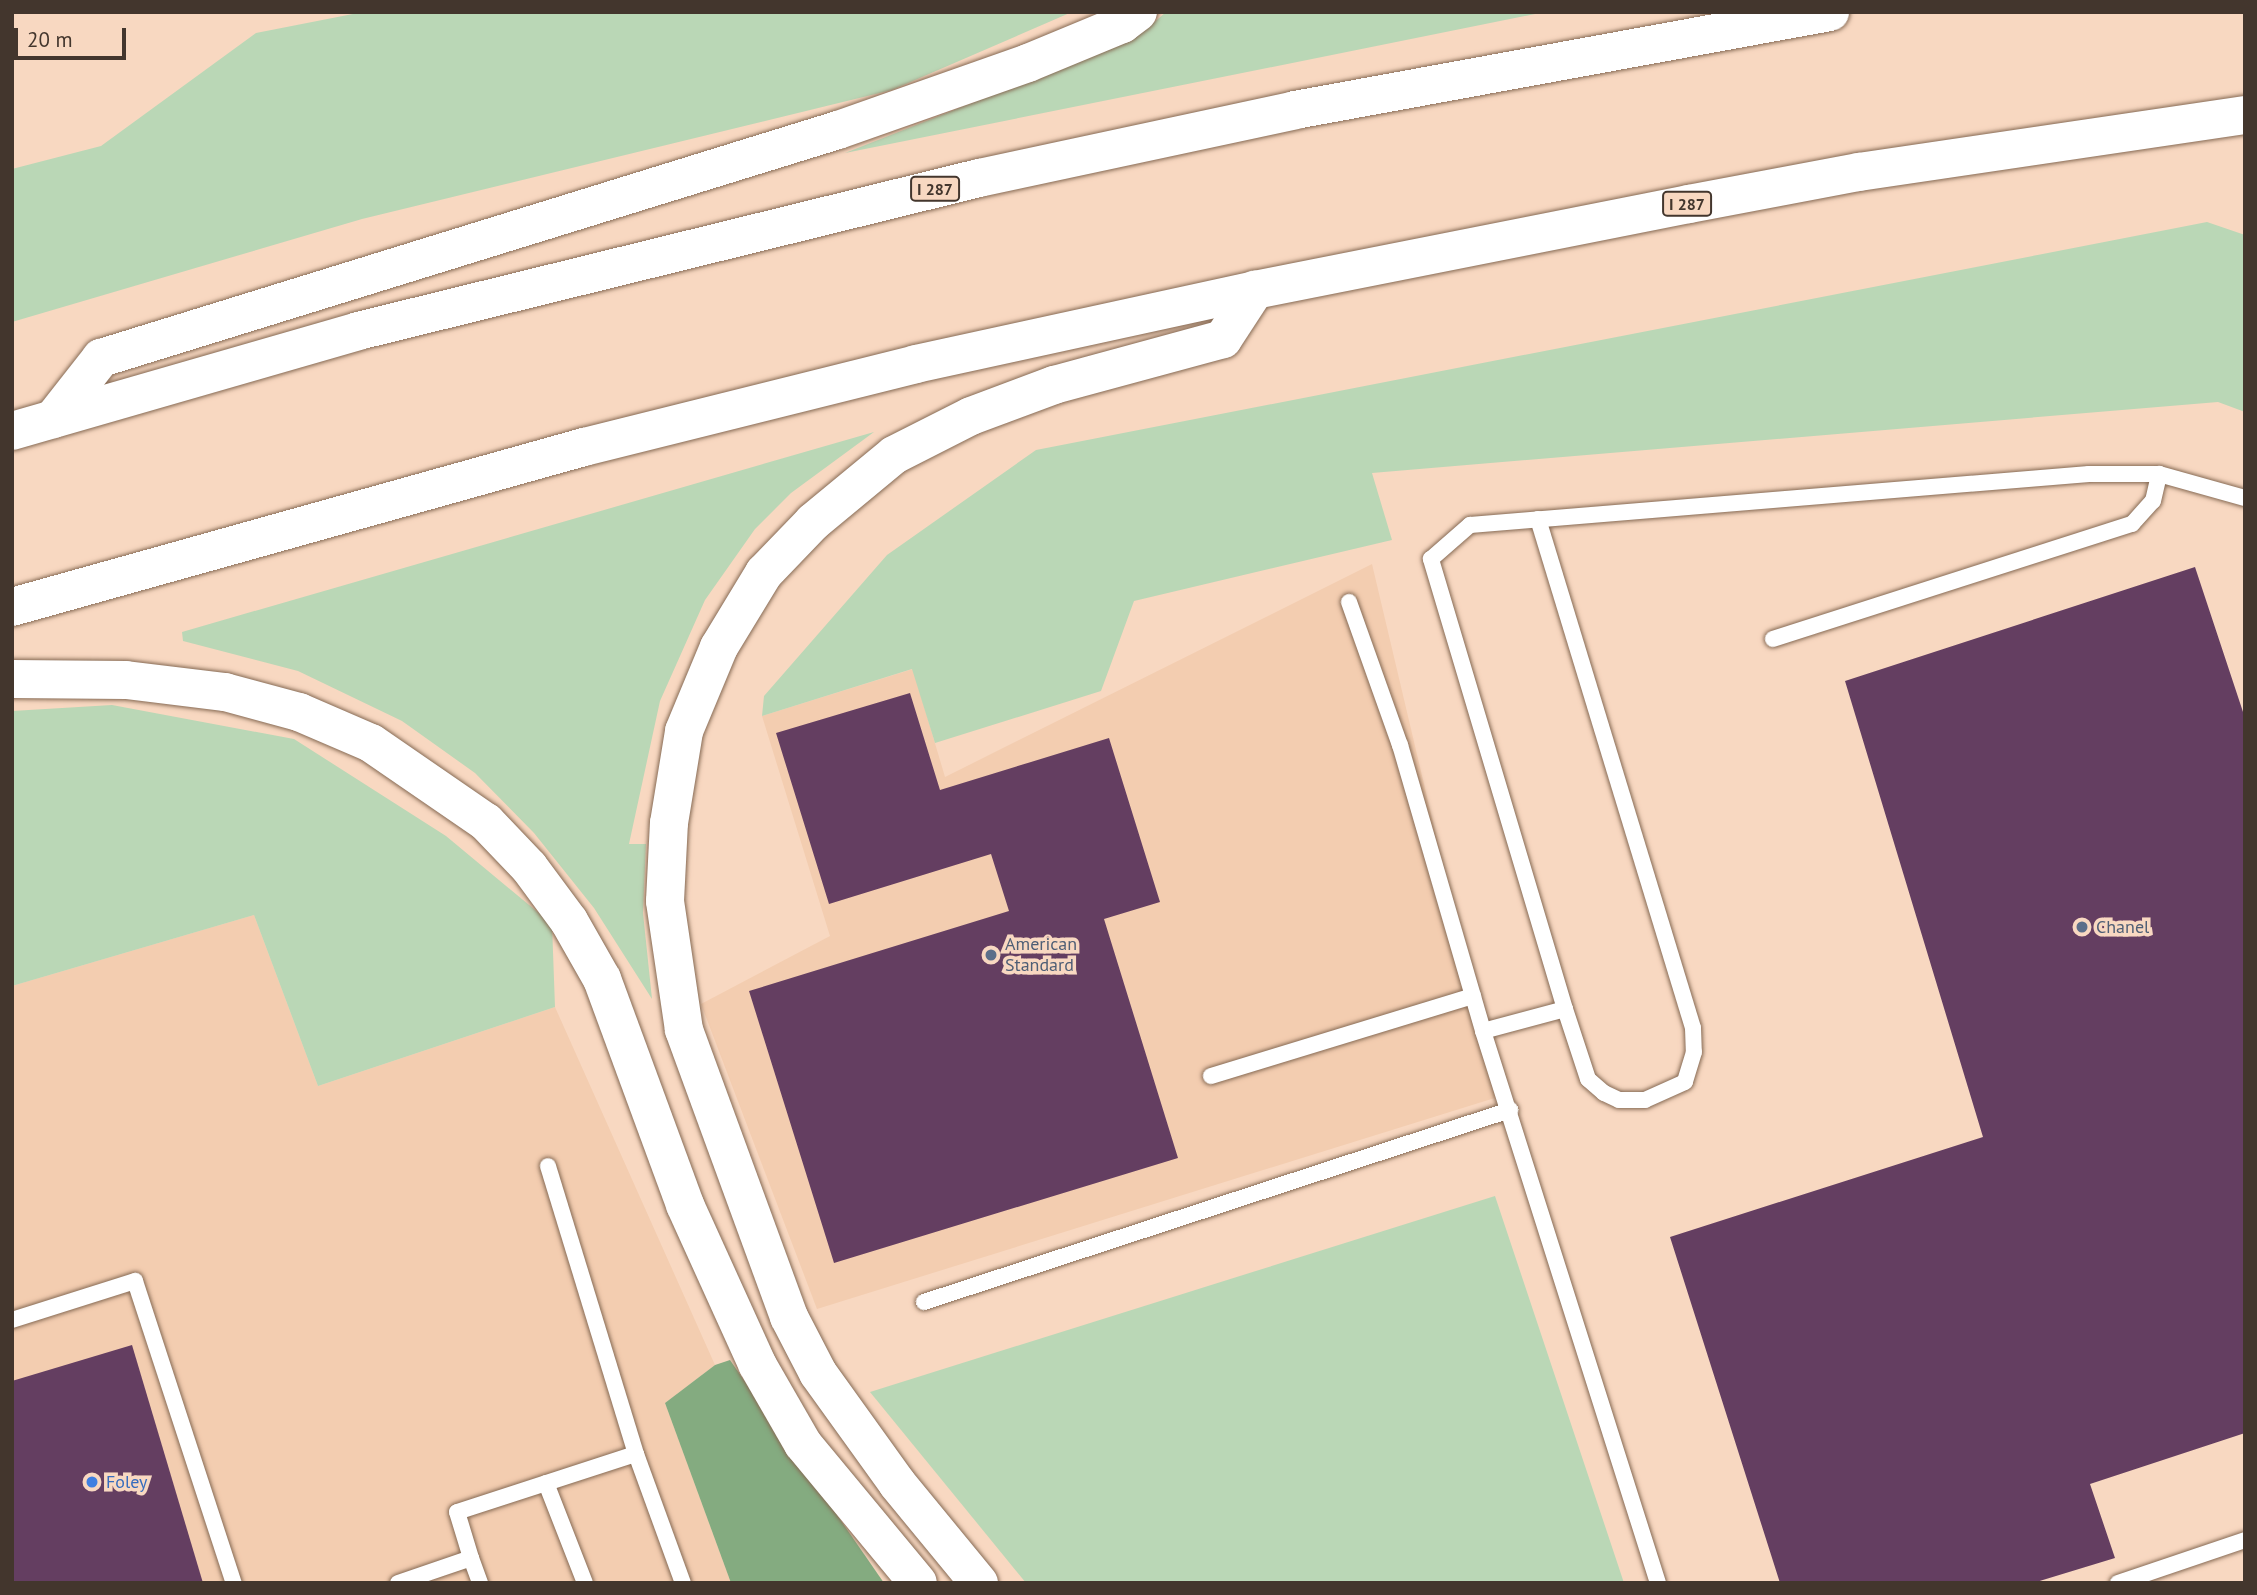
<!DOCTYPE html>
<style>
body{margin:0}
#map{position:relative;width:2257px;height:1595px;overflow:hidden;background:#f8d8c1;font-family:"PT Sans",sans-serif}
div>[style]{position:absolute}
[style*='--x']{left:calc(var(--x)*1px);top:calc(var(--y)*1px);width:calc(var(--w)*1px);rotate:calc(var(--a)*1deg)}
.built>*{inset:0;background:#f3cdb0}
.green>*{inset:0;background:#bad7b6}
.forest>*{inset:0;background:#84ab80}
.building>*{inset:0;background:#643e61}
.roads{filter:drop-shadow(0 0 2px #866a54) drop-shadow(0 0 2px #866a54)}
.service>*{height:16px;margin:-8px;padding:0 8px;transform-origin:8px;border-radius:8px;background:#fff}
.motorway>*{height:38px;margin:-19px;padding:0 19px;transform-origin:19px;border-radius:19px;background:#fff}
.dots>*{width:19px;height:19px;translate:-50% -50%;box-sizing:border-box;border:4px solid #f8d8c1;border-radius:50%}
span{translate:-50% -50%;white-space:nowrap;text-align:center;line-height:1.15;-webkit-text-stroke:7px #f8d8c1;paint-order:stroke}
.shield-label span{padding:2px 5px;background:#f8d8c1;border:2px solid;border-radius:5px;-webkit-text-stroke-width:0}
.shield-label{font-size:16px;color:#43362d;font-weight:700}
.service-label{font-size:18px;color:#4e5e75}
.left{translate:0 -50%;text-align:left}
.shop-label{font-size:18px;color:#366cbe}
.frame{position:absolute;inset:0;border:14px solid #43362d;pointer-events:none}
.scale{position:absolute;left:14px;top:28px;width:112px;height:32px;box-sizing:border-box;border:4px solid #43362d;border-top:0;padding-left:9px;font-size:21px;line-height:24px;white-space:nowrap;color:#43362d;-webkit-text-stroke:5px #f8d8c1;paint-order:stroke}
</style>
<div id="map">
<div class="built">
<div style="clip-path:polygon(1372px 564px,1498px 1097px,817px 1309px,701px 1004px,830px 936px,762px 716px,913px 669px,945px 777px)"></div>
<div style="clip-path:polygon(254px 915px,318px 1086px,555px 1007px,715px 1365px,665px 1403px,731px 1583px,12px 1583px,12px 986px)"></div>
</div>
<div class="green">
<div style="clip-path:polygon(363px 12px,1072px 12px,892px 90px,362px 219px,12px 322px,12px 169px,101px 146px,256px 33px)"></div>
<div style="clip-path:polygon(1166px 12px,1545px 12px,845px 153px,1000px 92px,1151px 25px)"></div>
<div style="clip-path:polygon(2207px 222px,2245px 235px,2245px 412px,2218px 402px,1372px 473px,1392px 540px,1134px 601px,1101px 691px,935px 743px,912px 669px,762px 716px,764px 696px,887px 555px,1036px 450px)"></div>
<div style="clip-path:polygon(874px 432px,791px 493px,755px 529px,705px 600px,660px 701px,629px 844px,646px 844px,643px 913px,652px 999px,594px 908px,534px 833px,475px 773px,402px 721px,298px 671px,183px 641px,182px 632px)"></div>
<div style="clip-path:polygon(112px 705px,294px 739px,446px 836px,552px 924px,555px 1007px,318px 1086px,254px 915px,12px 986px,12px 711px)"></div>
<div style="clip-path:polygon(1495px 1196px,1624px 1583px,1026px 1583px,870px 1392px)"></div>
</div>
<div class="forest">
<div style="clip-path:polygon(730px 1360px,884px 1583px,731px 1583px,665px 1403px,715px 1365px)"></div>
</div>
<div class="building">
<div style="clip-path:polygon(2195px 567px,2245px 718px,2245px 1433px,2090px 1484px,2115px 1558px,2033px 1583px,1780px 1583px,1670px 1237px,1983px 1137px,1845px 681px)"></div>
<div style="clip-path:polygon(910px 693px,940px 790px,1109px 738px,1160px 902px,1104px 919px,1178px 1158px,834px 1263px,749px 991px,1009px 911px,991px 854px,829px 904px,776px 733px)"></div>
<div style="clip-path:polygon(132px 1345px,203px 1583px,12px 1583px,12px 1381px)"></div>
</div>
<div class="roads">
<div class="service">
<div style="--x:1538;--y:519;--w:532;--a:73.06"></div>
<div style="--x:1693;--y:1028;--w:24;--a:88"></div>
<div style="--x:1694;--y:1052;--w:31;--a:107"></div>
<div style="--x:1685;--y:1082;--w:44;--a:155.8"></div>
<div style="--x:1645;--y:1100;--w:26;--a:180"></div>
<div style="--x:1619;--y:1100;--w:17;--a:-155"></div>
<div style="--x:1604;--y:1093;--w:21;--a:-139"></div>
<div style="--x:1588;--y:1079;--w:74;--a:-108.2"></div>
<div style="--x:1349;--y:602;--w:152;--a:70.4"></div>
<div style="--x:1400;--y:745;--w:298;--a:73.8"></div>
<div style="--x:1773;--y:639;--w:377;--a:-17.8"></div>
<div style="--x:2132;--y:524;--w:31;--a:-48"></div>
<div style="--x:2153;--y:501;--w:28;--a:-77"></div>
<div style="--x:1211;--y:1076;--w:274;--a:-17"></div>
<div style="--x:924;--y:1302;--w:617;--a:-18.14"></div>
<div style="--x:12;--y:1320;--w:129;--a:-17.6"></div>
<div style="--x:135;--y:1281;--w:318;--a:71.9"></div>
<div style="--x:636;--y:1454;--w:137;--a:70"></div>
<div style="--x:546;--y:1483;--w:107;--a:68.7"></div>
<div style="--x:471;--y:1558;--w:27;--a:70"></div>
<div style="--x:398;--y:1583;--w:77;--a:-18.9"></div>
<div style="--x:471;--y:1558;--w:48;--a:-106.9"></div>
<div style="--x:457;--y:1512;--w:188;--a:-18"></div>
<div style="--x:636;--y:1454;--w:301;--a:-107"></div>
<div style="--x:1658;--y:1583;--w:579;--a:-107.59"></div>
<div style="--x:1483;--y:1031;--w:85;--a:-15"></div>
<div style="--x:1565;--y:1009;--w:470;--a:-106.6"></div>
<div style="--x:1431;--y:559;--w:52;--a:-41.1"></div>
<div style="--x:1470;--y:525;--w:621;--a:-4.71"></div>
<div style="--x:2089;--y:474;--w:70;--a:0"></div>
<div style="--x:2159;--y:474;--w:89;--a:15.6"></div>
<div style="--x:2118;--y:1583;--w:134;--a:-18.7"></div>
</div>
<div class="motorway">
<div style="--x:53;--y:419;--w:78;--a:-51.8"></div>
<div style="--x:101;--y:358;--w:771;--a:-17.19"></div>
<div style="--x:838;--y:130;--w:201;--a:-19.4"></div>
<div style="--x:1028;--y:63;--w:102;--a:-22.5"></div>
<div style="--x:1122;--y:24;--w:20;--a:-37"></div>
<div style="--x:12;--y:431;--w:360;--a:-16.1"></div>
<div style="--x:358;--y:331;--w:640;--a:-13.84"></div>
<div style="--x:979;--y:178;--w:323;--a:-12.1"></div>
<div style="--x:1295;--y:110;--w:544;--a:-10.38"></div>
<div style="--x:12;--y:607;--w:594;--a:-15.63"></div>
<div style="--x:584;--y:447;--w:342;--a:-14"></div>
<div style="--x:916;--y:364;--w:347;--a:-12.3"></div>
<div style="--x:1255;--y:290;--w:442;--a:-11.2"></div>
<div style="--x:1689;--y:204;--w:173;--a:-10.7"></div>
<div style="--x:1859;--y:172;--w:390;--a:-8.4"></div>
<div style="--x:12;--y:679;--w:114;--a:0.5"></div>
<div style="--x:126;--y:680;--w:100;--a:6.9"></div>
<div style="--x:225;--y:692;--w:77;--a:15.1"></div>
<div style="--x:299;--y:712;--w:78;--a:23.3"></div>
<div style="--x:371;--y:743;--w:140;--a:34.5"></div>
<div style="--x:486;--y:822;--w:62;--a:46.3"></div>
<div style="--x:529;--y:867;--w:67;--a:53.5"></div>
<div style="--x:569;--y:921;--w:67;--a:60.4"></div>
<div style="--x:602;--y:979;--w:241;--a:69.8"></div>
<div style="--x:685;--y:1205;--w:175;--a:65.6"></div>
<div style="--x:757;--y:1364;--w:92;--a:60.1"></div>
<div style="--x:803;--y:1444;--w:180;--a:50.4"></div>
<div style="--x:979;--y:1583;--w:129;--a:-129.4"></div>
<div style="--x:897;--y:1483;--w:135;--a:-125.7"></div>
<div style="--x:818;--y:1373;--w:63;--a:-117.4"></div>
<div style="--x:789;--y:1317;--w:306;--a:-110.1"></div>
<div style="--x:684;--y:1030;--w:130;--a:-98.4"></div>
<div style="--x:665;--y:901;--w:78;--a:-87.1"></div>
<div style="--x:669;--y:823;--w:93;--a:-80.7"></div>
<div style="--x:684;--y:731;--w:91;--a:-67.4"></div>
<div style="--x:719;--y:647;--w:87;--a:-58.7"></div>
<div style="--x:764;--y:573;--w:71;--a:-46.1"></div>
<div style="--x:813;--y:522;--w:105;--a:-39.6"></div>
<div style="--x:894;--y:455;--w:86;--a:-26.9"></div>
<div style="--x:971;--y:416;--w:89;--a:-20.5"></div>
<div style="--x:1054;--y:385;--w:175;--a:-15.2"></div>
<div style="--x:1223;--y:339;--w:59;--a:-56.9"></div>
</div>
</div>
<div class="dots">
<div style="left:2082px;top:927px;background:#5c6f8a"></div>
<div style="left:991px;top:955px;background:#5c6f8a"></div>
<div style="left:92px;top:1482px;background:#3f7fe0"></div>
</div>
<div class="shield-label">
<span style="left:935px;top:189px">I 287</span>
<span style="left:1687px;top:204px">I 287</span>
</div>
<div class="service-label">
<span class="left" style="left:2096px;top:927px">Chanel</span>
<span class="left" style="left:1005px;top:955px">American<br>Standard</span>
</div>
<div class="shop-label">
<span class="left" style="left:106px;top:1482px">Foley</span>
</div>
<div class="frame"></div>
<div class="scale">20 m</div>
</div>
